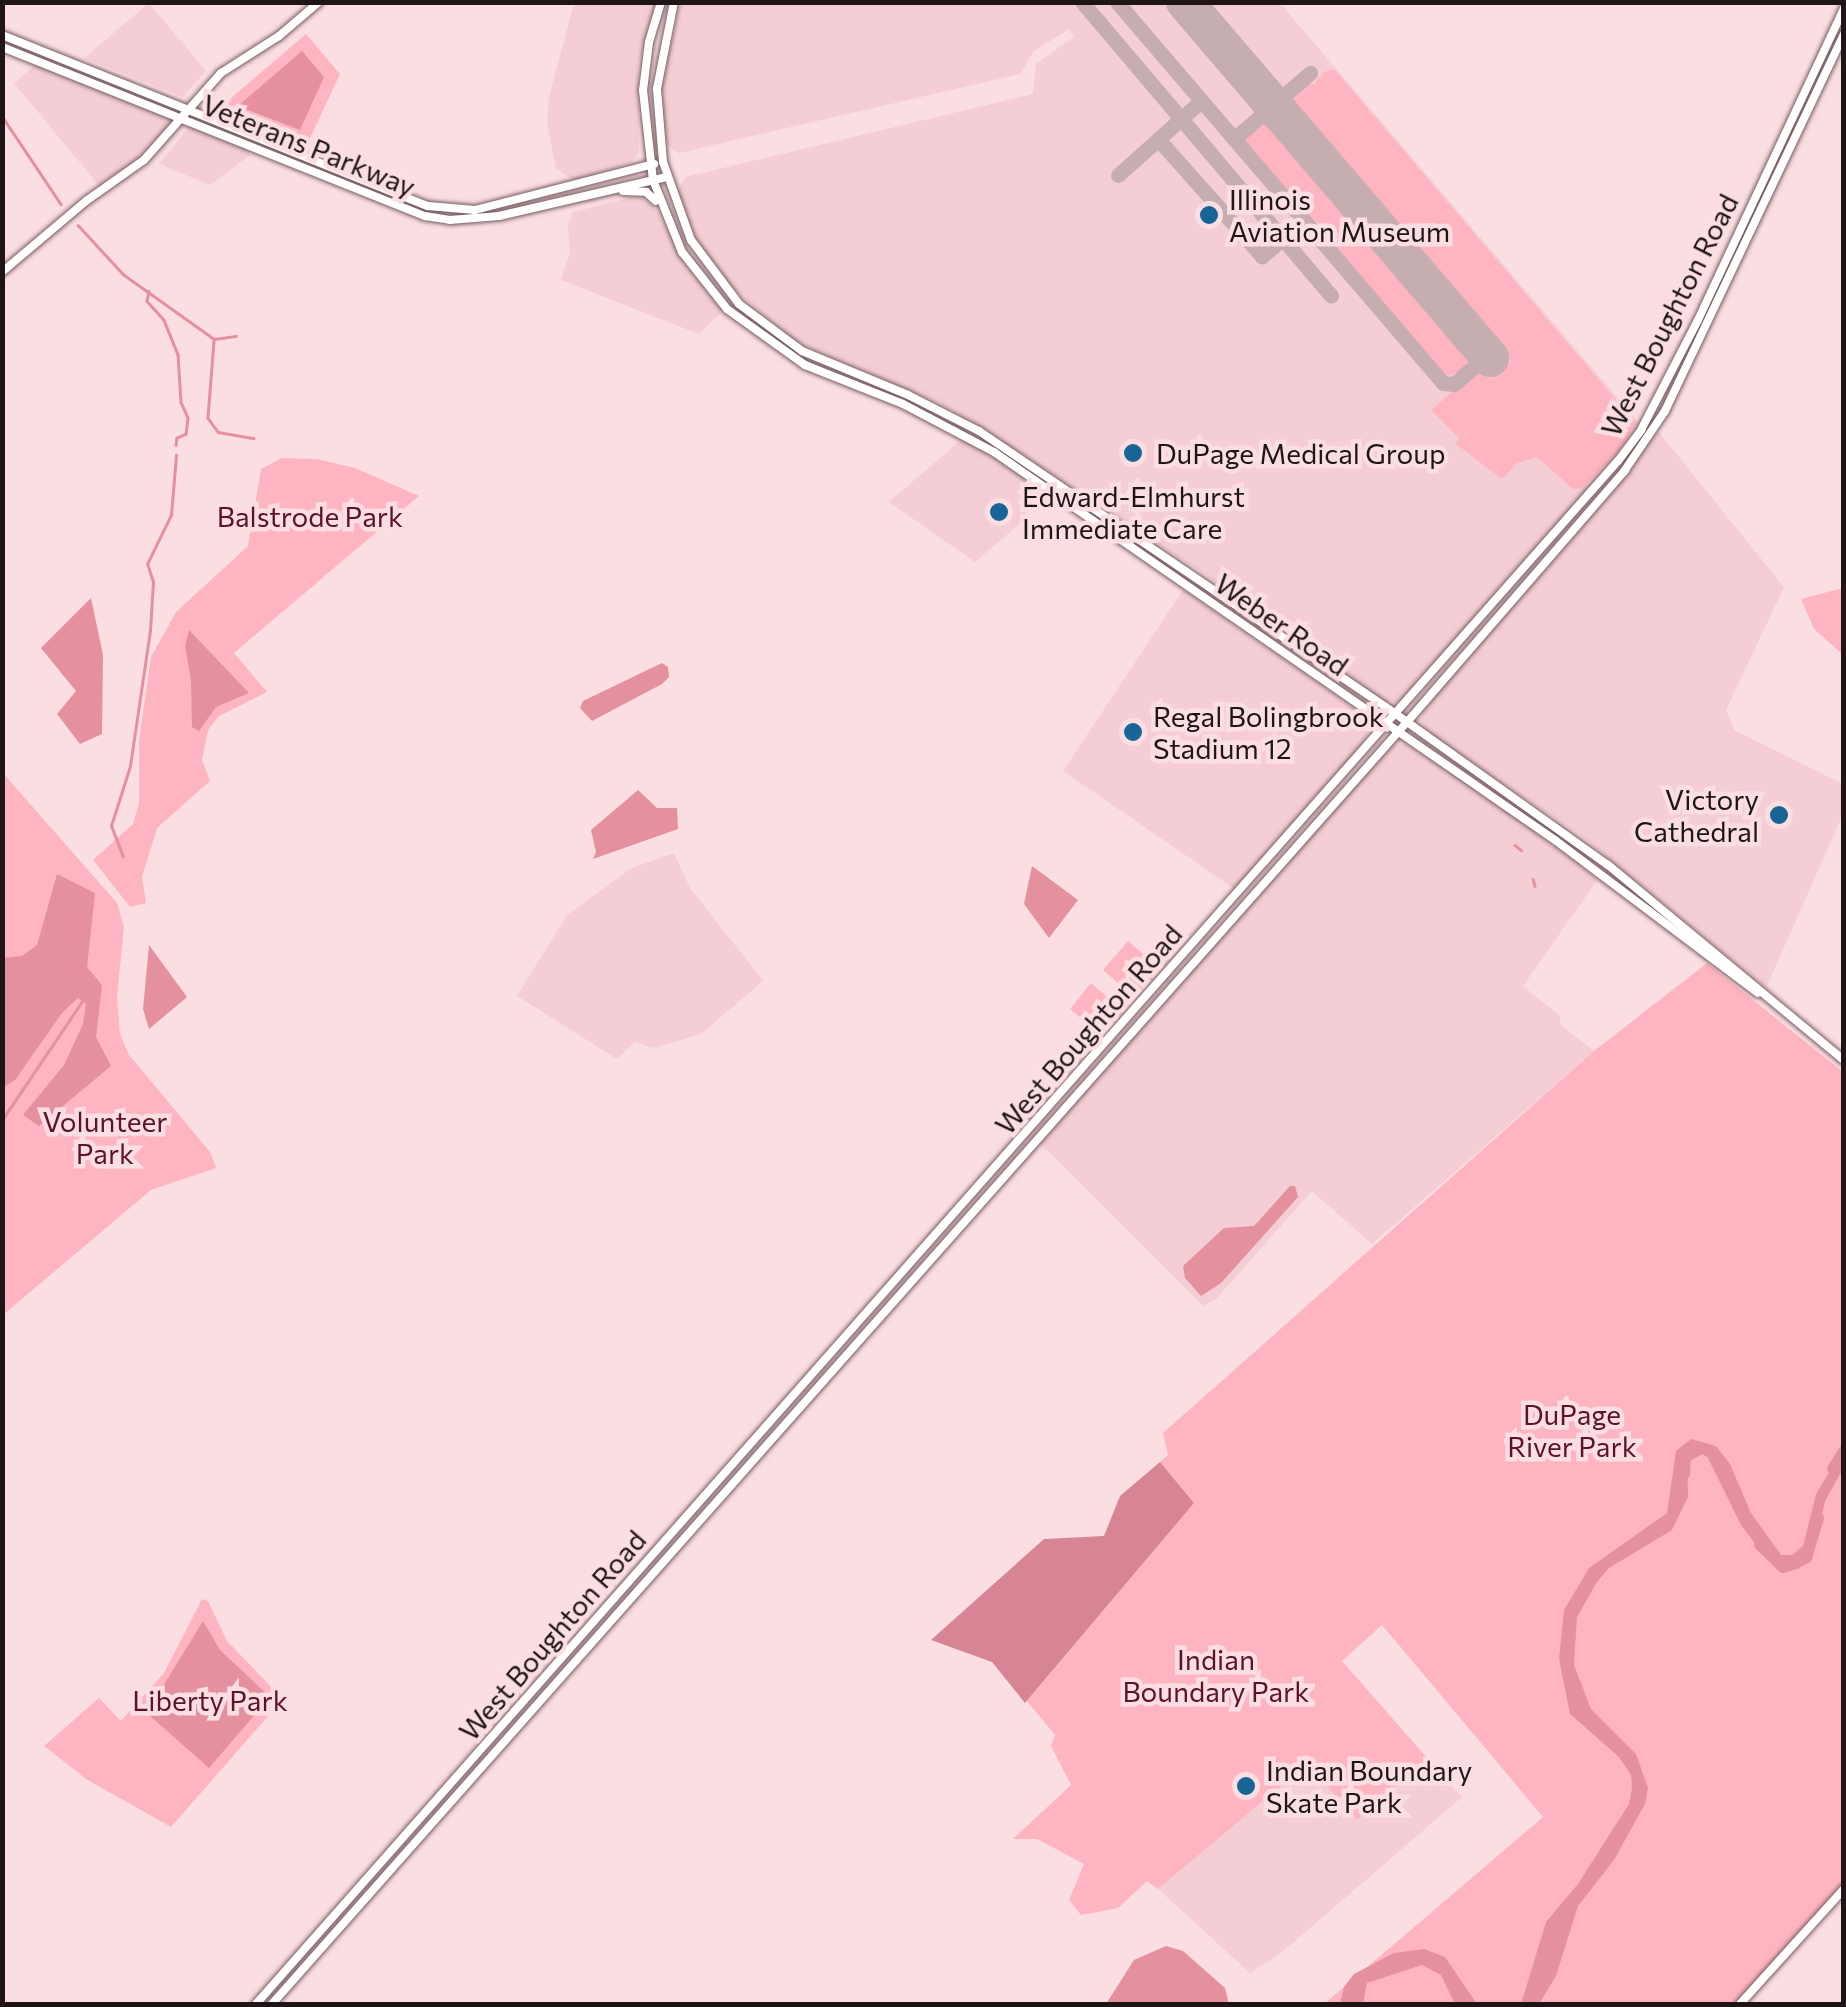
<!DOCTYPE html>
<style>
body{margin:0}
#map{position:relative;width:1846px;height:2007px;overflow:hidden;background:#fbdee2;font-family:Commissioner,sans-serif}
div>[style]{position:absolute}
[style*='--x']{left:calc(var(--x)*1px);top:calc(var(--y)*1px);width:calc(var(--w)*1px);rotate:calc(var(--a)*1deg)}
.built>*{inset:0;background:#f4ced4}
.green>*{inset:0;background:#ffb5c1}
.forest>*{inset:0;background:#d78494}
.water>*{inset:0;background:#e4909f}
.stream>*{height:2.5px;margin:-1.25px;padding:0 1.25px;transform-origin:1.25px;border-radius:1.25px;background:#e4909f}
.river>*{height:10px;margin:-5px;padding:0 5px;transform-origin:5px;border-radius:5px;background:#e4909f}
.taxiway>*{height:15px;margin:-7.5px;padding:0 7.5px;transform-origin:7.5px;border-radius:7.5px;background:#c6adb0}
.runway>*{height:38px;margin:-19px;padding:0 19px;transform-origin:19px;border-radius:19px;background:#c6adb0}
.roads{filter:drop-shadow(0 0 2px #755c60) drop-shadow(0 0 2px #755c60)}
.secondary>*{height:8px;margin:-4px;padding:0 4px;transform-origin:4px;border-radius:4px;background:#fff}
.dots>*{width:28px;height:28px;translate:-50% -50%;box-sizing:border-box;border:5px solid #fbdee2;border-radius:50%}
span{translate:-50% -50%;white-space:nowrap;text-align:center;line-height:1.15;-webkit-text-stroke:9px #fbdee2;paint-order:stroke}
.street-label{font-size:28px;color:#1f1516}
.poi-label{font-size:28px;color:#1f1516}
.left{translate:0 -50%;text-align:left}
.right{translate:-100% -50%;text-align:right}
.park-label{font-size:28px;color:#5c1229}
.frame{position:absolute;inset:0;border:5px solid #1f1516;pointer-events:none}
</style>
<div id="map">
<div class="built">
<div style="clip-path:polygon(149px 3px,206px 71px,183px 97px,84px 58px)"></div>
<div style="clip-path:polygon(574px 3px,655px 4px,638px 65px,639px 152px,630px 163px,573px 180px,556px 169px,547px 123px,549px 97px)"></div>
<div style="clip-path:polygon(681px 3px,1280px 3px,1640px 424px,1568px 515px,1407px 694px,1399px 702px,1383px 702px,1273px 628px,1206px 575px,998px 439px,939px 403px,793px 341px,721px 277px,689px 228px,677px 193px,685px 177px,1033px 94px,1036px 64px,1074px 37px,1069px 29px,1034px 51px,1020px 74px,679px 153px,665px 144px,660px 90px)"></div>
<div style="clip-path:polygon(35px 65px,178px 119px,153px 149px,101px 188px,14px 83px)"></div>
<div style="clip-path:polygon(190px 126px,245px 148px,250px 155px,210px 185px,159px 164px)"></div>
<div style="clip-path:polygon(638px 196px,654px 206px,686px 265px,722px 311px,699px 334px,561px 280px,570px 253px,568px 224px,573px 212px)"></div>
<div style="clip-path:polygon(1658px 431px,1784px 587px,1726px 710px,1734px 730px,1843px 784px,1843px 814px,1766px 988px,1580px 835px,1434px 737px,1420px 720px,1429px 702px,1604px 502px)"></div>
<div style="clip-path:polygon(961px 440px,994px 456px,1052px 496px,975px 562px,889px 502px)"></div>
<div style="clip-path:polygon(1183px 590px,1367px 717px,1372px 725px,1358px 751px,1236px 890px,1063px 771px)"></div>
<div style="clip-path:polygon(1406px 744px,1491px 799px,1598px 879px,1523px 986px,1560px 1016px,1560px 1024px,1594px 1051px,1372px 1244px,1312px 1191px,1217px 1298px,1203px 1306px,1041px 1144px,1084px 1089px,1377px 759px,1392px 745px)"></div>
<div style="clip-path:polygon(674px 853px,690px 888px,763px 981px,701px 1034px,653px 1048px,635px 1042px,617px 1059px,517px 996px,567px 915px,632px 868px)"></div>
<div style="clip-path:polygon(1428px 1759px,1462px 1797px,1281px 1953px,1250px 1973px,1158px 1889px,1307px 1763px,1357px 1820px)"></div>
</div>
<div class="green">
<div style="clip-path:polygon(306px 34px,340px 74px,305px 149px,216px 111px)"></div>
<div style="clip-path:polygon(1334px 69px,1636px 423px,1618px 452px,1582px 488px,1573px 489px,1537px 457px,1517px 463px,1502px 479px,1456px 444px,1459px 438px,1431px 410px,1480px 368px,1491px 379px,1511px 362px,1289px 106px,1304px 85px,1314px 84px,1324px 72px)"></div>
<div style="clip-path:polygon(1270px 120px,1472px 355px,1463px 369px,1449px 376px,1438px 369px,1252px 151px,1246px 140px,1249px 134px)"></div>
<div style="clip-path:polygon(282px 458px,317px 459px,355px 468px,419px 496px,234px 653px,267px 692px,219px 716px,208px 730px,202px 760px,210px 781px,157px 828px,142px 877px,146px 903px,130px 907px,93px 860px,133px 824px,139px 803px,139px 741px,151px 657px,176px 612px,248px 546px,261px 469px)"></div>
<div style="clip-path:polygon(1843px 588px,1844px 588px,1843px 655px,1814px 629px,1801px 599px)"></div>
<div style="clip-path:polygon(2px 772px,117px 903px,124px 927px,117px 997px,120px 1034px,129px 1055px,210px 1152px,216px 1168px,151px 1190px,3px 1315px)"></div>
<div style="clip-path:polygon(1128px 941px,1161px 969px,1135px 998px,1103px 970px)"></div>
<div style="clip-path:polygon(1707px 963px,1843px 1072px,1843px 1884px,1736px 2004px,1324px 2004px,1543px 1817px,1382px 1625px,1342px 1661px,1428px 1759px,1357px 1820px,1307px 1764px,1158px 1889px,1147px 1881px,1118px 1908px,1081px 1915px,1069px 1900px,1084px 1864px,1037px 1839px,1013px 1839px,1071px 1785px,1051px 1746px,1055px 1735px,1027px 1701px,1194px 1503px,1160px 1462px,1168px 1455px,1163px 1433px,1594px 1051px)"></div>
<div style="clip-path:polygon(1091px 983px,1123px 1011px,1102px 1036px,1070px 1009px)"></div>
<div style="clip-path:polygon(202px 1599px,208px 1601px,227px 1641px,283px 1699px,171px 1827px,86px 1779px,44px 1746px,99px 1698px,121px 1721px,164px 1673px)"></div>
</div>
<div class="forest">
<div style="clip-path:polygon(1160px 1462px,1194px 1503px,1025px 1703px,992px 1662px,931px 1640px,1044px 1539px,1104px 1536px,1120px 1496px)"></div>
</div>
<div class="water">
<div style="clip-path:polygon(302px 51px,324px 77px,300px 130px,238px 106px)"></div>
<div style="clip-path:polygon(91px 598px,103px 655px,102px 734px,80px 744px,57px 714px,76px 691px,41px 648px)"></div>
<div style="clip-path:polygon(189px 630px,249px 693px,216px 707px,199px 731px,192px 727px,191px 680px,185px 646px)"></div>
<div style="clip-path:polygon(662px 663px,668px 667px,669px 677px,662px 684px,592px 721px,580px 708px,583px 701px)"></div>
<div style="clip-path:polygon(638px 790px,657px 808px,677px 808px,678px 829px,593px 859px,596px 852px,591px 830px)"></div>
<div style="clip-path:polygon(1032px 866px,1078px 900px,1049px 938px,1024px 904px)"></div>
<div style="clip-path:polygon(57px 874px,95px 893px,87px 967px,102px 985px,96px 1037px,111px 1066px,39px 1126px,23px 1115px,64px 1065px,83px 1024px,86px 1004px,78px 998px,62px 1013px,15px 1080px,3px 1088px,3px 958px,22px 956px,37px 945px)"></div>
<div style="clip-path:polygon(149px 945px,187px 997px,149px 1029px,143px 1009px)"></div>
<div style="clip-path:polygon(1290px 1186px,1295px 1186px,1298px 1197px,1221px 1283px,1201px 1296px,1185px 1278px,1183px 1266px,1224px 1228px,1254px 1226px)"></div>
<div style="clip-path:polygon(1691px 1439px,1716px 1446px,1730px 1464px,1751px 1513px,1781px 1555px,1792px 1555px,1803px 1546px,1816px 1494px,1843px 1450px,1843px 1469px,1825px 1501px,1813px 1553px,1783px 1568px,1756px 1545px,1741px 1525px,1707px 1456px,1699px 1450px,1687px 1452px,1688px 1497px,1672px 1530px,1609px 1568px,1597px 1582px,1577px 1617px,1574px 1665px,1591px 1709px,1636px 1754px,1648px 1788px,1645px 1804px,1614px 1860px,1578px 1906px,1556px 1976px,1539px 2004px,1521px 2004px,1546px 1922px,1578px 1884px,1629px 1804px,1632px 1788px,1631px 1775px,1619px 1757px,1570px 1714px,1559px 1659px,1564px 1610px,1589px 1568px,1667px 1513px,1676px 1451px)"></div>
<div style="clip-path:polygon(203px 1621px,220px 1650px,270px 1697px,209px 1768px,150px 1716px,149px 1709px)"></div>
<div style="clip-path:polygon(1166px 1946px,1183px 1951px,1225px 1988px,1229px 2004px,1106px 2004px,1134px 1960px)"></div>
<div style="clip-path:polygon(1424px 1949px,1445px 1957px,1477px 2004px,1455px 2004px,1441px 1975px,1422px 1965px,1367px 1983px,1363px 2004px,1340px 2004px,1344px 1987px,1354px 1974px,1394px 1953px)"></div>
</div>
<div class="stream">
<div style="--x:2;--y:116;--w:106;--a:56.2"></div>
<div style="--x:78;--y:225;--w:67;--a:47.4"></div>
<div style="--x:123;--y:274;--w:112;--a:35.5"></div>
<div style="--x:214;--y:339;--w:22;--a:-8"></div>
<div style="--x:149;--y:291;--w:10;--a:101"></div>
<div style="--x:147;--y:301;--w:25;--a:48"></div>
<div style="--x:164;--y:320;--w:37;--a:68"></div>
<div style="--x:178;--y:354;--w:48;--a:86.4"></div>
<div style="--x:181;--y:402;--w:17;--a:66"></div>
<div style="--x:188;--y:418;--w:16;--a:97"></div>
<div style="--x:186;--y:434;--w:10;--a:156"></div>
<div style="--x:177;--y:438;--w:7;--a:98"></div>
<div style="--x:214;--y:341;--w:77;--a:94.5"></div>
<div style="--x:208;--y:418;--w:17;--a:54"></div>
<div style="--x:218;--y:432;--w:36;--a:10"></div>
<div style="--x:1515;--y:845;--w:8;--a:40"></div>
<div style="--x:123;--y:857;--w:33;--a:-111"></div>
<div style="--x:111;--y:826;--w:63;--a:-72.4"></div>
<div style="--x:130;--y:766;--w:136;--a:-81.6"></div>
<div style="--x:150;--y:631;--w:49;--a:-86.5"></div>
<div style="--x:153;--y:582;--w:19;--a:-108"></div>
<div style="--x:147;--y:564;--w:55;--a:-63.9"></div>
<div style="--x:171;--y:515;--w:60;--a:-85.2"></div>
<div style="--x:1533;--y:879;--w:7;--a:74"></div>
<div style="--x:2;--y:1120;--w:145;--a:-56"></div>
</div>
<div class="river">
<div style="--x:1832;--y:1469;--w:22;--a:-58"></div>
<div style="--x:1685;--y:1474;--w:17;--a:-87"></div>
<div style="--x:1686;--y:1457;--w:20;--a:-27"></div>
<div style="--x:1704;--y:1448;--w:6;--a:45"></div>
<div style="--x:1759;--y:1545;--w:33;--a:44"></div>
<div style="--x:1783;--y:1568;--w:14;--a:-17"></div>
<div style="--x:1796;--y:1564;--w:13;--a:-29"></div>
<div style="--x:1807;--y:1558;--w:42;--a:-73.3"></div>
</div>
<div class="taxiway">
<div style="--x:1082;--y:2;--w:385;--a:49.7"></div>
<div style="--x:1117;--y:2;--w:501;--a:49.45"></div>
<div style="--x:1443;--y:383;--w:11;--a:5"></div>
<div style="--x:1454;--y:384;--w:44;--a:-41.3"></div>
<div style="--x:1158;--y:139;--w:157;--a:48.4"></div>
<div style="--x:1262;--y:256;--w:55;--a:-39.8"></div>
<div style="--x:1234;--y:139;--w:101;--a:-41"></div>
<div style="--x:1118;--y:175;--w:111;--a:-41.7"></div>
</div>
<div class="runway">
<div style="--x:1185;--y:2;--w:469;--a:49.4"></div>
</div>
<div class="roads">
<div class="secondary">
<div style="--x:661;--y:2;--w:42;--a:106.7"></div>
<div style="--x:649;--y:42;--w:48;--a:97.1"></div>
<div style="--x:643;--y:90;--w:91;--a:83.7"></div>
<div style="--x:653;--y:180;--w:78;--a:68.1"></div>
<div style="--x:682;--y:252;--w:73;--a:51.7"></div>
<div style="--x:727;--y:309;--w:96;--a:35.7"></div>
<div style="--x:805;--y:365;--w:105;--a:21.7"></div>
<div style="--x:903;--y:404;--w:103;--a:27.8"></div>
<div style="--x:994;--y:452;--w:682;--a:34.67"></div>
<div style="--x:1555;--y:840;--w:254;--a:37"></div>
<div style="--x:674;--y:2;--w:89;--a:101.1"></div>
<div style="--x:657;--y:89;--w:73;--a:85.3"></div>
<div style="--x:663;--y:162;--w:83;--a:70.3"></div>
<div style="--x:691;--y:240;--w:80;--a:53.1"></div>
<div style="--x:739;--y:304;--w:79;--a:36.7"></div>
<div style="--x:802;--y:351;--w:115;--a:22.5"></div>
<div style="--x:908;--y:395;--w:80;--a:26.9"></div>
<div style="--x:979;--y:431;--w:504;--a:34.16"></div>
<div style="--x:1396;--y:714;--w:260;--a:35.5"></div>
<div style="--x:1608;--y:865;--w:306;--a:39.6"></div>
<div style="--x:2;--y:35;--w:459;--a:21.9"></div>
<div style="--x:428;--y:206;--w:47;--a:4.9"></div>
<div style="--x:475;--y:210;--w:185;--a:-14.4"></div>
<div style="--x:2;--y:47;--w:456;--a:21.8"></div>
<div style="--x:425;--y:216;--w:25;--a:9"></div>
<div style="--x:450;--y:220;--w:49;--a:-4.7"></div>
<div style="--x:499;--y:216;--w:171;--a:-13.1"></div>
<div style="--x:623;--y:191;--w:23;--a:2"></div>
<div style="--x:646;--y:192;--w:13;--a:42"></div>
<div style="--x:2;--y:272;--w:110;--a:-40.2"></div>
<div style="--x:86;--y:201;--w:71;--a:-35.3"></div>
<div style="--x:144;--y:160;--w:116;--a:-48.5"></div>
<div style="--x:221;--y:73;--w:69;--a:-32.5"></div>
<div style="--x:279;--y:36;--w:52;--a:-40.4"></div>
<div style="--x:256;--y:2004;--w:2058;--a:-48.57"></div>
<div style="--x:1618;--y:461;--w:39;--a:-53"></div>
<div style="--x:1641;--y:430;--w:124;--a:-62.6"></div>
<div style="--x:1698;--y:320;--w:344;--a:-64.9"></div>
<div style="--x:272;--y:2004;--w:1712;--a:-48.48"></div>
<div style="--x:1407;--y:722;--w:333;--a:-49.1"></div>
<div style="--x:1625;--y:470;--w:71;--a:-55.9"></div>
<div style="--x:1665;--y:411;--w:417;--a:-64.6"></div>
<div style="--x:1740;--y:2004;--w:155;--a:-47.9"></div>
</div>
</div>
<div class="dots">
<div style="left:1209px;top:215px;background:#176497"></div>
<div style="left:1133px;top:453px;background:#176497"></div>
<div style="left:999px;top:512px;background:#176497"></div>
<div style="left:1133px;top:732px;background:#176497"></div>
<div style="left:1779px;top:815px;background:#176497"></div>
<div style="left:1246px;top:1786px;background:#176497"></div>
</div>
<div class="street-label">
<span style="left:309px;top:145px;rotate:22deg">Veterans Parkway</span>
<span style="left:1669px;top:315px;rotate:-63deg">West Boughton Road</span>
<span style="left:1282px;top:624px;rotate:35deg">Weber Road</span>
<span style="left:1088px;top:1029px;rotate:-49deg">West Boughton Road</span>
<span style="left:552px;top:1635px;rotate:-49deg">West Boughton Road</span>
</div>
<div class="poi-label">
<span class="left" style="left:1229px;top:215px">Illinois<br>Aviation Museum</span>
<span class="left" style="left:1156px;top:453px">DuPage Medical Group</span>
<span class="left" style="left:1022px;top:512px">Edward-Elmhurst<br>Immediate Care</span>
<span class="left" style="left:1153px;top:732px">Regal Bolingbrook<br>Stadium 12</span>
<span class="right" style="left:1759px;top:815px">Victory<br>Cathedral</span>
<span class="left" style="left:1266px;top:1786px">Indian Boundary<br>Skate Park</span>
</div>
<div class="park-label">
<span style="left:310px;top:516px">Balstrode Park</span>
<span style="left:105px;top:1137px">Volunteer<br>Park</span>
<span style="left:1572px;top:1430px">DuPage<br>River Park</span>
<span style="left:1216px;top:1675px">Indian<br>Boundary Park</span>
<span style="left:210px;top:1700px">Liberty Park</span>
</div>
<div class="frame"></div>
</div>
